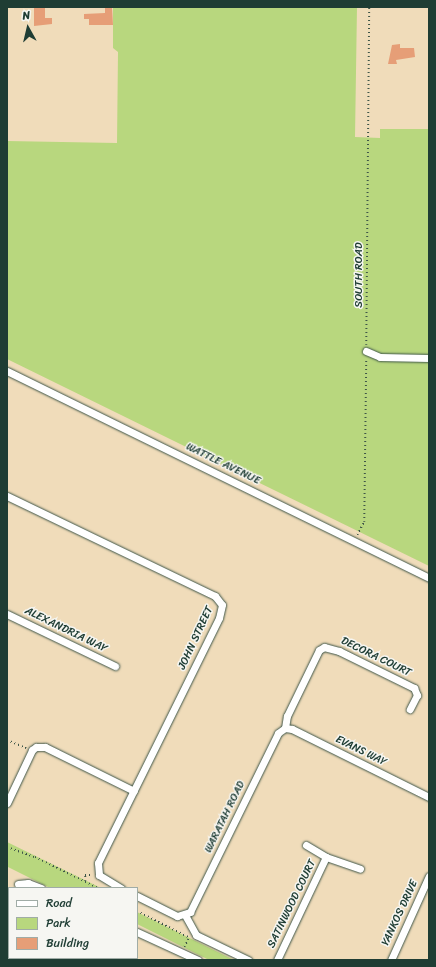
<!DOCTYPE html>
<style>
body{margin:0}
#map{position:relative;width:436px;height:967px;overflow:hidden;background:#f0dcba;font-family:Sriracha,sans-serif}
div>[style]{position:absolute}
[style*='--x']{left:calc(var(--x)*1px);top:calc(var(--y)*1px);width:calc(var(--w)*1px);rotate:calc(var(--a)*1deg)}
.green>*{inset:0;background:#b8d77e}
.building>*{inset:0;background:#e69e77}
.path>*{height:1.5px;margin-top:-0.75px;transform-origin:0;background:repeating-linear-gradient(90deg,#3e5548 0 1px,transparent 0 4px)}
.roads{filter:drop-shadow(0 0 1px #3e5548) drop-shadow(0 0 1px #3e5548)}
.street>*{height:7px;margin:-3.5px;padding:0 3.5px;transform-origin:3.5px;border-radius:3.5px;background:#fff}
span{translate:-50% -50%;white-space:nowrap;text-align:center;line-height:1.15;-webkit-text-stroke:3px #f6f6f2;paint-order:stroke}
.street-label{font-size:11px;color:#1f3d34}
.frame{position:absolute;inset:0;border:8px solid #1f3d34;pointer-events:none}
.legend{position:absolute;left:8px;top:887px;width:130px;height:72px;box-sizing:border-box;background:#f6f6f2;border:1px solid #a0aca6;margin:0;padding:5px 7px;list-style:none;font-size:12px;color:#1f3d34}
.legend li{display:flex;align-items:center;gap:8px;height:20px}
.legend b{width:20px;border:1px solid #a0aca6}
.north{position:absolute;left:8px;top:8px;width:40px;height:40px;-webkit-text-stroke:3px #f6f6f2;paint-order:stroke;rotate:352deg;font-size:11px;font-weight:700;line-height:16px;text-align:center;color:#1f3d34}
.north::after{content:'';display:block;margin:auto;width:14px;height:18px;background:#1f3d34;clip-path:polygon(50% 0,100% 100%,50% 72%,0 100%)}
</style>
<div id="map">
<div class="green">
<div style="clip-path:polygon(113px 7px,357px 7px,355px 137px,380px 138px,380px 129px,429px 129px,429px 566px,7px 359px,7px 141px,117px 143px,118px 52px,113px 48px)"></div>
<div style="clip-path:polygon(7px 842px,101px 888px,50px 888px,8px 867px,7px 892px)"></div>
<div style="clip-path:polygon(137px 912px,234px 960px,209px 960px,137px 924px)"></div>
</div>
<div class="building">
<div style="clip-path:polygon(105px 7px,112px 7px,113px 25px,89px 25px,89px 19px,84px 19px,84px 14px,105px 13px)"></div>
<div style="clip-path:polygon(34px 8px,45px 8px,45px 18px,52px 18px,52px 24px,34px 26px)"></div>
<div style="clip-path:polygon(400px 44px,400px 48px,414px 48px,415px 57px,396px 60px,397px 64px,388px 64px,392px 45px)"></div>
</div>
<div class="path">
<div style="--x:366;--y:345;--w:338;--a:-89.5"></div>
<div style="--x:357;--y:535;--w:15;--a:-62"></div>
<div style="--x:364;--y:522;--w:163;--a:-89.3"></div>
<div style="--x:7;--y:740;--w:21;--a:23"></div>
<div style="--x:7;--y:847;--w:30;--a:20"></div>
<div style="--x:35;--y:857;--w:70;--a:26.2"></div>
<div style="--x:85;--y:881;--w:6;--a:-90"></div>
<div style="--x:85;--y:875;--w:8;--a:0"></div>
<div style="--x:137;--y:911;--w:59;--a:27"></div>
<div style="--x:184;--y:947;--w:10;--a:-61"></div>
</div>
<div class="roads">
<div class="street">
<div style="--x:366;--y:351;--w:15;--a:23"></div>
<div style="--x:380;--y:357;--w:49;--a:1.2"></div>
<div style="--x:7;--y:371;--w:470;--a:26.1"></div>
<div style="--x:7;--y:496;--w:231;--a:25.7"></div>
<div style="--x:215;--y:596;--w:11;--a:52"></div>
<div style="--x:222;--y:605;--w:13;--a:103"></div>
<div style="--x:219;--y:618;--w:273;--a:116.3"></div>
<div style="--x:98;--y:863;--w:12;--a:85"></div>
<div style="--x:99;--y:875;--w:26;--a:31"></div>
<div style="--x:7;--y:614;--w:120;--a:25.7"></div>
<div style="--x:285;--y:728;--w:12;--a:-81"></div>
<div style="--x:287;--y:716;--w:73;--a:-64.1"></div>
<div style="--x:319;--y:650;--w:6;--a:-31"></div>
<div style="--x:324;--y:647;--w:16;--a:15"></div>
<div style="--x:339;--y:651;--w:84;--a:26.3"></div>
<div style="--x:414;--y:688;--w:8;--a:67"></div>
<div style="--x:417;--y:695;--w:16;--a:117"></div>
<div style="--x:285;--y:728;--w:7;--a:8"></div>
<div style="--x:292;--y:729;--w:153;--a:26.4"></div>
<div style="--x:7;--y:803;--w:59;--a:-64.7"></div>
<div style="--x:32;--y:750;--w:5;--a:-37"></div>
<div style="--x:36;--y:747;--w:9;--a:0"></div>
<div style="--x:45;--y:747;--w:99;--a:26.3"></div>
<div style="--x:306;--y:845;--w:23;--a:31"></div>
<div style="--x:326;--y:857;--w:36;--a:19"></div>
<div style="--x:18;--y:884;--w:10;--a:-6"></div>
<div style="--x:28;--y:883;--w:14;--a:21"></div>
<div style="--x:137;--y:896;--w:45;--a:26.6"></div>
<div style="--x:177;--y:916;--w:14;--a:-17"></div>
<div style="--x:190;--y:912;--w:199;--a:-63.8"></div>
<div style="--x:278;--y:733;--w:9;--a:-36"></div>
<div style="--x:185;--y:915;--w:23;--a:61"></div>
<div style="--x:196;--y:935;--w:58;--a:25.7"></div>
<div style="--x:137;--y:932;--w:67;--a:24.7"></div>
<div style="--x:83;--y:960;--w:2;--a:-90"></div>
<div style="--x:277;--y:960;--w:114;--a:-64.6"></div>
<div style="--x:391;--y:960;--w:92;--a:-65.7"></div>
</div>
</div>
<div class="street-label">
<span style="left:359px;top:275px;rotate:-90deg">SOUTH ROAD</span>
<span style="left:223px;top:464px;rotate:26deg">WATTLE AVENUE</span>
<span style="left:66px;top:630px;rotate:26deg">ALEXANDRIA WAY</span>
<span style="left:196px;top:638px;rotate:-65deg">JOHN STREET</span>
<span style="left:376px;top:657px;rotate:26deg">DECORA COURT</span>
<span style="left:361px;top:751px;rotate:26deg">EVANS WAY</span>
<span style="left:225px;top:817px;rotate:-64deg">WARATAH ROAD</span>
<span style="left:292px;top:904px;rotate:-64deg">SATINWOOD COURT</span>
<span style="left:400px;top:913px;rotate:-65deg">YANKOS DRIVE</span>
</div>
<div class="frame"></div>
<ul class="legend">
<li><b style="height:5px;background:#fff"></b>Road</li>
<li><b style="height:11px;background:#b8d77e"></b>Park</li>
<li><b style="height:11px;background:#e69e77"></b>Building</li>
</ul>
<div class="north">N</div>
</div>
